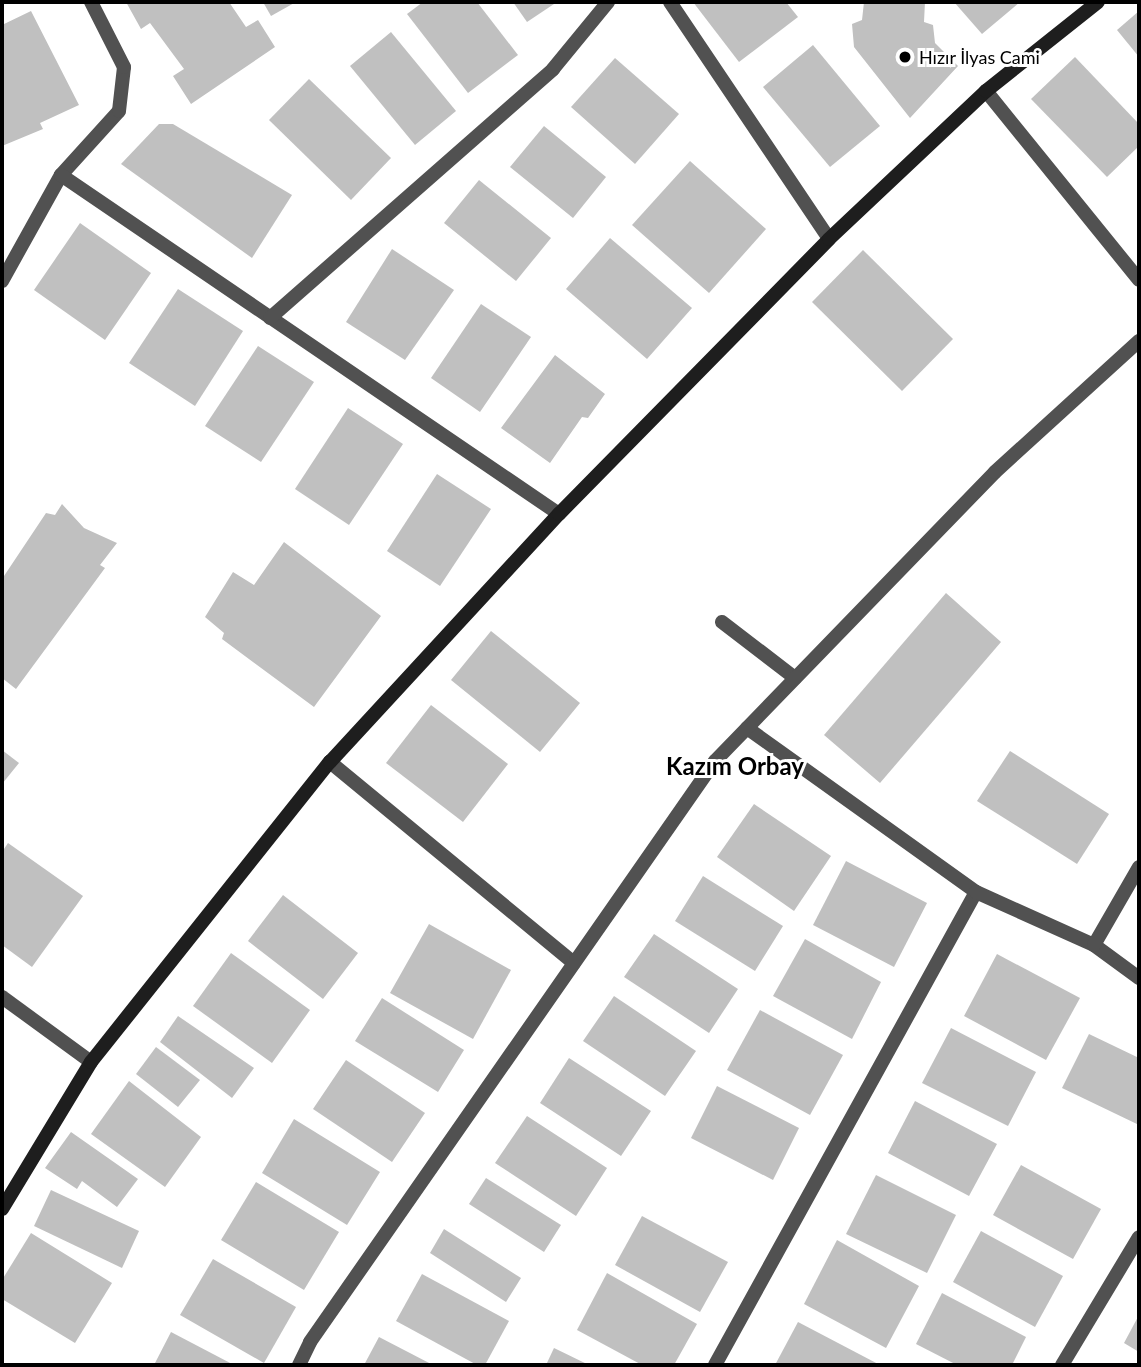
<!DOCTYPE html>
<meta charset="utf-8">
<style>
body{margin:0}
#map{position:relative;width:1141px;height:1367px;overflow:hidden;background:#fff;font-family:Lato,sans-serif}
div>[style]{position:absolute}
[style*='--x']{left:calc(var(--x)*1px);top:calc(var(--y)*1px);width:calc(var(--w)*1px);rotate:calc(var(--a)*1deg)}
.building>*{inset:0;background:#c0c0c0}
.street>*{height:14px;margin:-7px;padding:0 7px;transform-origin:7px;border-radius:7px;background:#515151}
.secondary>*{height:14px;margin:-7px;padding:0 7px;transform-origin:7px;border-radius:7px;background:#1e1e1e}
.dots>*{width:19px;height:19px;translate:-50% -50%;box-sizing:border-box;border:4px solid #fff;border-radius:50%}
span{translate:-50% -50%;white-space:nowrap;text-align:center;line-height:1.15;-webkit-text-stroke:6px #fff;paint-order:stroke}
.poi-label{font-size:18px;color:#000}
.left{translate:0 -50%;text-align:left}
.district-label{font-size:24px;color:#000;font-weight:700}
.frame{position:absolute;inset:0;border:4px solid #000;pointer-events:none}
</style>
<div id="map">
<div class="building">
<div style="clip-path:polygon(126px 2px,229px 2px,246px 27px,258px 20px,275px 47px,191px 104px,173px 76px,184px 69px,150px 23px,141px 29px)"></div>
<div style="clip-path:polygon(263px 2px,296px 2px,271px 16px)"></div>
<div style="clip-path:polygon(423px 2px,477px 2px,518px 55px,468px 93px,407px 14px)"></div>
<div style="clip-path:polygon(513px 2px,554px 2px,554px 4px,527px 22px)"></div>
<div style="clip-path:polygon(693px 2px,786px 2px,798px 17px,739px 62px)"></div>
<div style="clip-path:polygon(864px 2px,925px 2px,924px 22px,933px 25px,935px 43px,958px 66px,910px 118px,854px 47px,852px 24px,862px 20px)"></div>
<div style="clip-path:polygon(954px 2px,1020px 2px,982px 34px)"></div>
<div style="clip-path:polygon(31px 11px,79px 105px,40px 123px,43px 129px,2px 146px,2px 25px)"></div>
<div style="clip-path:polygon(1139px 11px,1139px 57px,1117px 30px)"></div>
<div style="clip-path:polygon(391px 32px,456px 111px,415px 145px,350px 66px)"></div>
<div style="clip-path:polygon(813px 45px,880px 126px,830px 167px,763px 87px)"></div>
<div style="clip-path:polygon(1075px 57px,1139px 124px,1139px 146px,1107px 177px,1031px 99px)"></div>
<div style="clip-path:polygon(615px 58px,679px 114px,635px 164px,571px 107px)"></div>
<div style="clip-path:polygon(309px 79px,391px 158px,351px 200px,269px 120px)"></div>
<div style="clip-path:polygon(159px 124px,173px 124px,292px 195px,252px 258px,121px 164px)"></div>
<div style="clip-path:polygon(544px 126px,606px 177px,573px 218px,510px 167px)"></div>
<div style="clip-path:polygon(690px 161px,766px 229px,709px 293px,632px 225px)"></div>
<div style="clip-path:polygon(479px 180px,551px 238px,516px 281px,444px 223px)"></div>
<div style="clip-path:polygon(80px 223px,151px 273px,105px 340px,34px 290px)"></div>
<div style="clip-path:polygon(610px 238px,692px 308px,647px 359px,566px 289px)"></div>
<div style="clip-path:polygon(392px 249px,454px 290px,405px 360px,346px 322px)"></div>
<div style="clip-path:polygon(863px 250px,953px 339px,902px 391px,812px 302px)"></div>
<div style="clip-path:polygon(178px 289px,243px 331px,195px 406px,129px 363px)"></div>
<div style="clip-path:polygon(481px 304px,531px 337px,480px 412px,431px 378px)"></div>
<div style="clip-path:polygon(258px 346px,314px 382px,261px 462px,205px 426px)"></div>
<div style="clip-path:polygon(555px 355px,605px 394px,588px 418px,582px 417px,550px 463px,501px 428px)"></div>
<div style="clip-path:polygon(348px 408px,403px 444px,349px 525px,295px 489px)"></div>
<div style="clip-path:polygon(437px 474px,491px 509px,440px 586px,387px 551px)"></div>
<div style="clip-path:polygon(62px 504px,84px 528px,117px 543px,100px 565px,105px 568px,16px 689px,2px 678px,2px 579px,46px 513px,55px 515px)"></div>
<div style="clip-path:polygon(284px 542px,381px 616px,314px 707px,222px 639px,224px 633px,205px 617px,233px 572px,254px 585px)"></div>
<div style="clip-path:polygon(946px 593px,1001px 642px,880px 783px,824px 735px)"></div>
<div style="clip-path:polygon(491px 631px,580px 703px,540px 752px,451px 680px)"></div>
<div style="clip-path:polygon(431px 705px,508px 764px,463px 822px,386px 763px)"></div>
<div style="clip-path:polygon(2px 750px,19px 763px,2px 784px)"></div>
<div style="clip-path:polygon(1010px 751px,1109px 814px,1077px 864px,977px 801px)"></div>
<div style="clip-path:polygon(754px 804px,831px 856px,794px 911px,717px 857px)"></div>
<div style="clip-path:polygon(8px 843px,83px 896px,32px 967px,2px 945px,2px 852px)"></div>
<div style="clip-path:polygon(846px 861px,927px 903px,894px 967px,813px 925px)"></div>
<div style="clip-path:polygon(703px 876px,783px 926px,755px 971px,675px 921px)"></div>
<div style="clip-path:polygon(283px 895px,358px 953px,323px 999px,248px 941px)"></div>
<div style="clip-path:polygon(429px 924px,511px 970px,473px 1039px,390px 993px)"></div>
<div style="clip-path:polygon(654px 934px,738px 989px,709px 1033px,624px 977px)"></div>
<div style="clip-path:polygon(805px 939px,881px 982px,852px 1039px,773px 996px)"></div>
<div style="clip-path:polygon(231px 953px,310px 1010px,272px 1063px,193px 1006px)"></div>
<div style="clip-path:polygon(997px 954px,1080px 998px,1046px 1060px,964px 1016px)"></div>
<div style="clip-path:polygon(614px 996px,696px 1051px,665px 1096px,583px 1041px)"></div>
<div style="clip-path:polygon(382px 998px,464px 1050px,438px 1092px,355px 1041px)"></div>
<div style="clip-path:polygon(760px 1010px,843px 1055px,810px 1115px,727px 1070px)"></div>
<div style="clip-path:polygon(178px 1016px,254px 1068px,232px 1098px,160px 1042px)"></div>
<div style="clip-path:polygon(951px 1028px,1036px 1072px,1008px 1126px,922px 1083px)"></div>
<div style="clip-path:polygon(1089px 1034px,1139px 1058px,1139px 1125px,1062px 1088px)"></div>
<div style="clip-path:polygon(156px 1047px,200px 1080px,178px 1107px,136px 1074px)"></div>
<div style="clip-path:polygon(569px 1058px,651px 1111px,621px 1156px,540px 1103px)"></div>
<div style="clip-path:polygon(346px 1060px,425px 1113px,392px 1162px,313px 1109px)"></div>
<div style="clip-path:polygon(129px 1081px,201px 1137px,165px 1187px,91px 1134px)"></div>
<div style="clip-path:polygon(717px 1086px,799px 1128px,773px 1180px,691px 1138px)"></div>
<div style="clip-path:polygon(915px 1101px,997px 1144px,969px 1196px,888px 1153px)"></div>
<div style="clip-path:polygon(527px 1116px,607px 1168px,576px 1216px,495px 1163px)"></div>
<div style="clip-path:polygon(294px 1119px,380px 1172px,347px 1225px,262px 1173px)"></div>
<div style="clip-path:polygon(71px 1132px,138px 1179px,117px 1207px,82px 1181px,77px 1189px,45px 1168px)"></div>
<div style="clip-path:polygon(1021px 1165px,1101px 1209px,1073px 1259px,993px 1215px)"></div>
<div style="clip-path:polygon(876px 1175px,956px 1215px,927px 1273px,846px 1234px)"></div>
<div style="clip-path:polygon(486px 1178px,561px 1225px,544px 1252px,469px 1204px)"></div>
<div style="clip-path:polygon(256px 1182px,339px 1232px,304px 1290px,221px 1240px)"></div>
<div style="clip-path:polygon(51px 1190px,139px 1231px,122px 1268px,34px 1226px)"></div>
<div style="clip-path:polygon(642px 1216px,728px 1262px,700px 1312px,615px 1265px)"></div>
<div style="clip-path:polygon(444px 1229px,521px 1278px,506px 1302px,430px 1253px)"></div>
<div style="clip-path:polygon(981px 1231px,1063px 1276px,1035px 1327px,953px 1282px)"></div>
<div style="clip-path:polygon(31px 1233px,112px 1283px,75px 1343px,2px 1299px,2px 1280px)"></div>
<div style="clip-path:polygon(837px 1240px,919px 1286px,886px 1348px,804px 1304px)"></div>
<div style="clip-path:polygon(213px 1259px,296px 1307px,264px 1363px,180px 1315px)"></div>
<div style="clip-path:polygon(607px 1273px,697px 1324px,674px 1365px,642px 1365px,577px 1330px)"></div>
<div style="clip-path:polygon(422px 1274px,509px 1321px,485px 1365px,477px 1365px,396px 1321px)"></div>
<div style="clip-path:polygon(942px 1293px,1026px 1337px,1012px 1365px,957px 1365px,916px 1344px)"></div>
<div style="clip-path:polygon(1139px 1315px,1139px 1352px,1124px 1343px)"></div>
<div style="clip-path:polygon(798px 1322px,880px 1365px,775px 1365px)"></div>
<div style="clip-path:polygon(171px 1332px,234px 1365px,154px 1365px)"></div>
<div style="clip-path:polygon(379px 1337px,433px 1365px,364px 1365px)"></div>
<div style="clip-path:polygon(554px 1348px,589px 1365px,546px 1365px)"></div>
</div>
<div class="street">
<div style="--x:670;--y:2;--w:285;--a:56.1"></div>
<div style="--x:986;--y:91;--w:243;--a:51"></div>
<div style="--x:61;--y:175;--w:86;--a:-47.8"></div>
<div style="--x:119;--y:111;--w:44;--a:-83.5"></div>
<div style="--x:124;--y:67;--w:73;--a:-116.9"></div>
<div style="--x:2;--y:281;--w:121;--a:-60.9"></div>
<div style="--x:61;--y:175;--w:602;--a:34.24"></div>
<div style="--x:270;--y:318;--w:377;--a:-41.3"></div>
<div style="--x:553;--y:69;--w:87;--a:-50.6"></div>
<div style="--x:722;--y:622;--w:92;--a:37.5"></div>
<div style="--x:747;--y:728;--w:282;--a:35.6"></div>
<div style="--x:330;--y:762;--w:316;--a:39.5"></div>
<div style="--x:1094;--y:945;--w:56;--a:36.3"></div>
<div style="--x:2;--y:997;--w:110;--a:36.1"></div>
<div style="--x:299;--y:1365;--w:25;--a:-64"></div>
<div style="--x:310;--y:1342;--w:708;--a:-55.12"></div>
<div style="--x:715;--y:761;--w:402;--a:-45.9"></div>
<div style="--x:995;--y:472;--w:195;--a:-42.3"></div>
<div style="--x:715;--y:1365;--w:540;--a:-61.11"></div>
<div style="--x:976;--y:892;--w:129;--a:24.2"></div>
<div style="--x:1094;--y:945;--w:90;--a:-60"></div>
<div style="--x:1062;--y:1365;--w:149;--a:-59"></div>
</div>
<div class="secondary">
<div style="--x:2;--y:1209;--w:172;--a:-58.8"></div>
<div style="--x:91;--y:1062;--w:384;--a:-51.5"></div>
<div style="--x:330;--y:762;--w:338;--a:-47.3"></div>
<div style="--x:559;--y:514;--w:385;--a:-45.5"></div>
<div style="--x:829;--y:239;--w:216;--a:-43.3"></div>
<div style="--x:986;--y:91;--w:143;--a:-38.5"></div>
</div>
<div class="dots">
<div style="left:905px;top:57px;background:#000"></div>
</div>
<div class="poi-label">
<span class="left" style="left:919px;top:57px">Hızır İlyas Cami</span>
</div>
<div class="district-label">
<span style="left:735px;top:766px">Kazım Orbay</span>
</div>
<div class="frame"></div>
</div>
